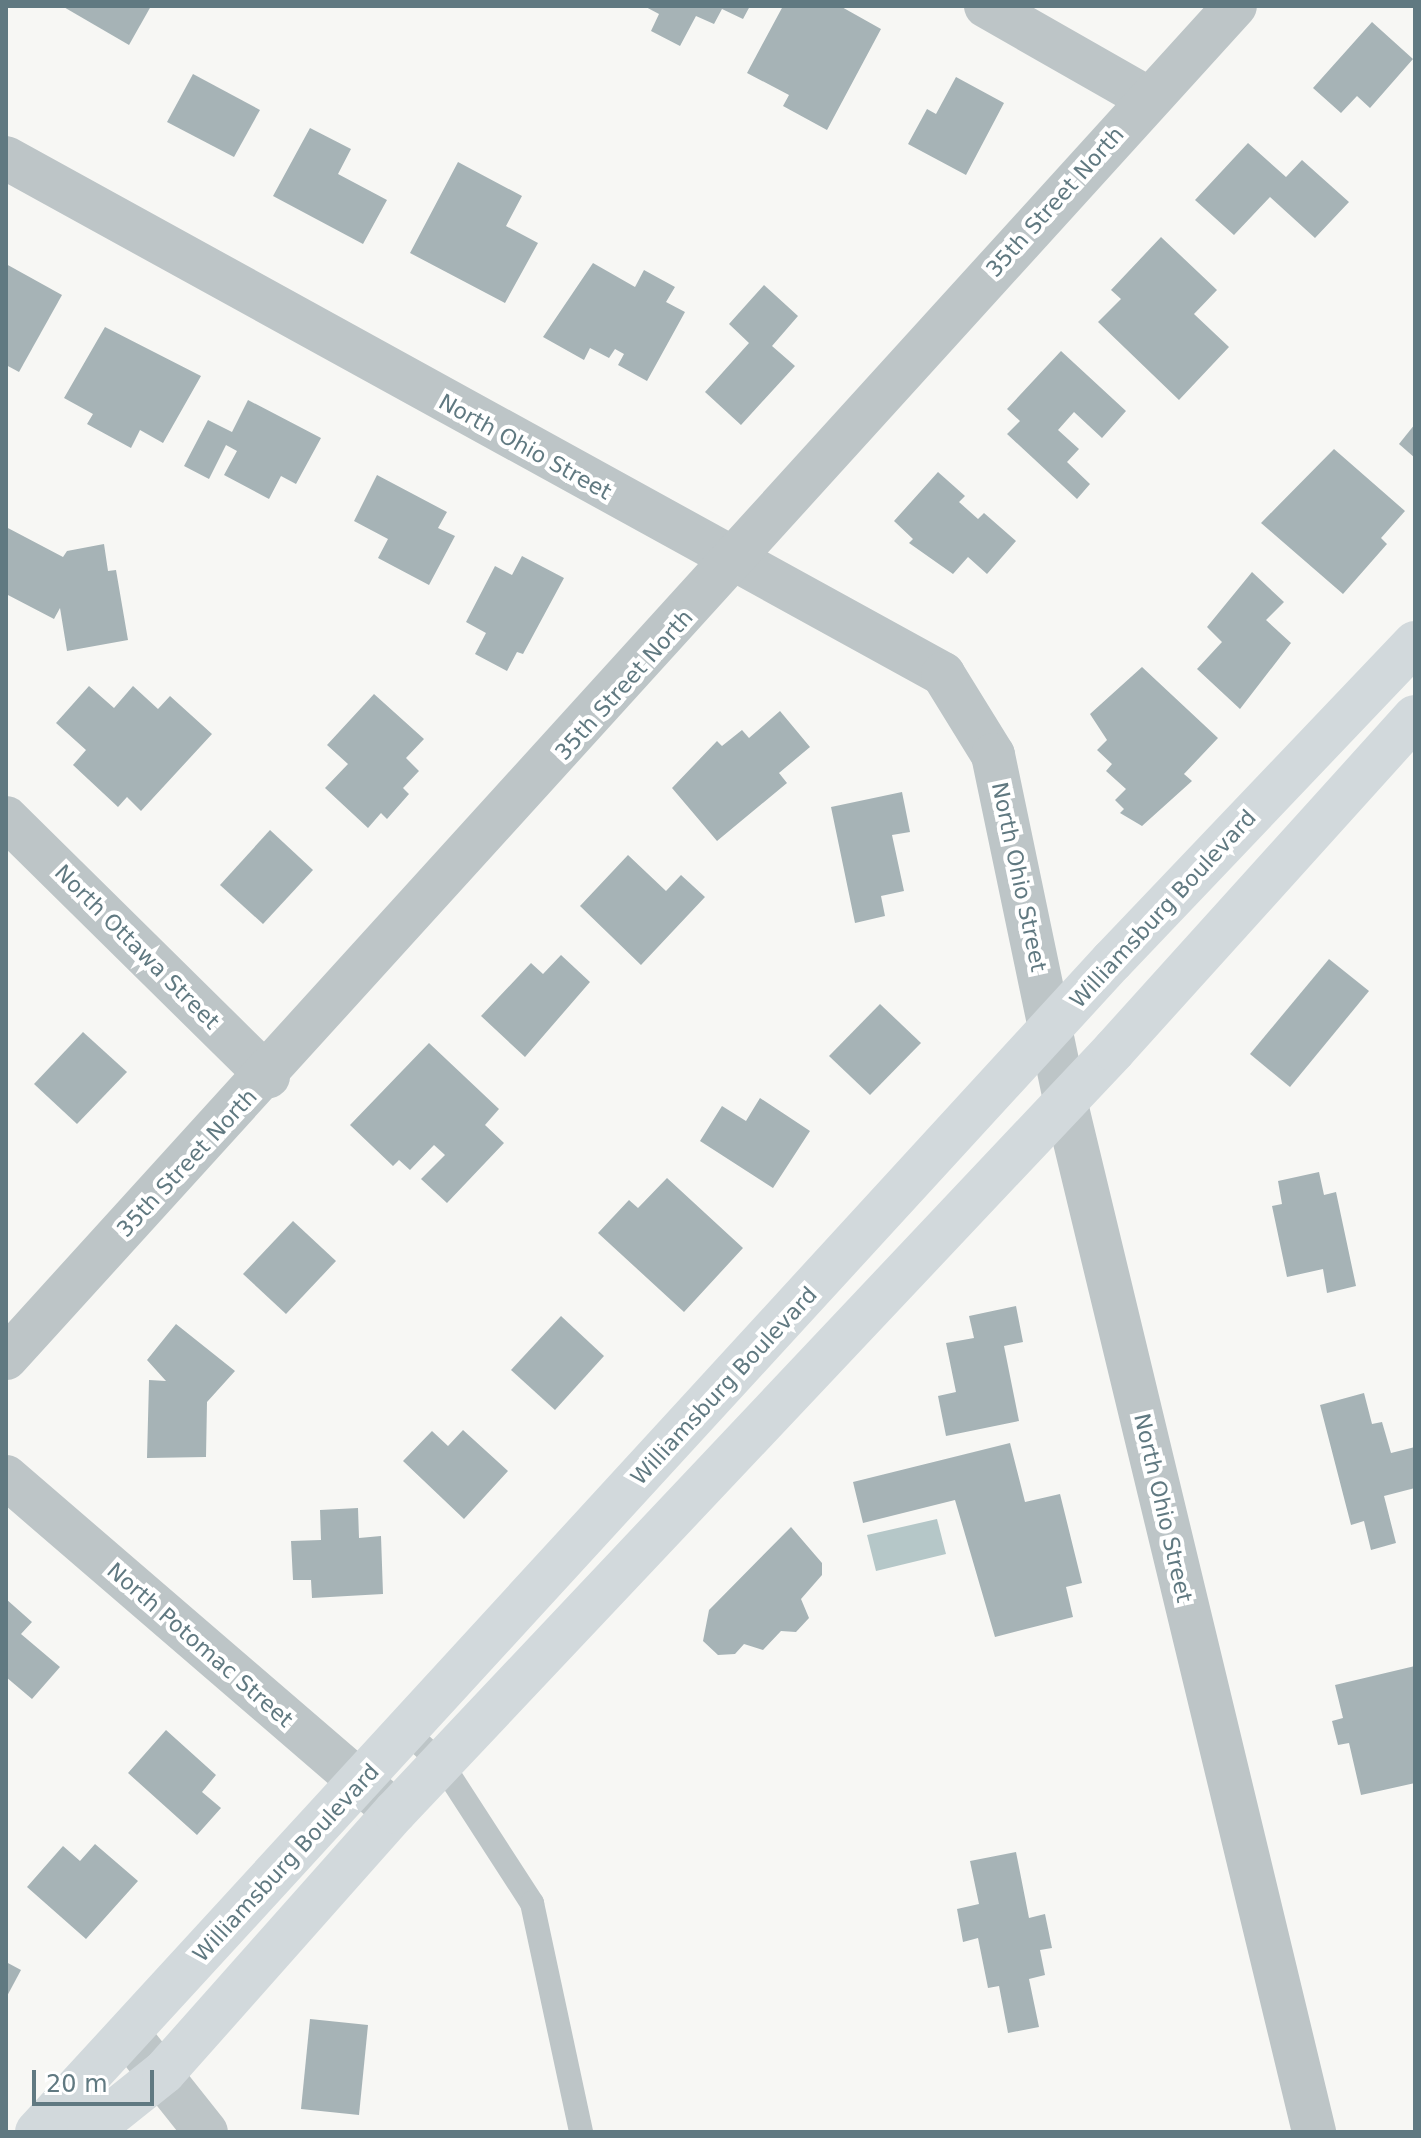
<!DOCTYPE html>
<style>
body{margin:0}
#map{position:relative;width:1421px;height:2138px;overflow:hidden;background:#f7f7f4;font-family:"DejaVu Sans",sans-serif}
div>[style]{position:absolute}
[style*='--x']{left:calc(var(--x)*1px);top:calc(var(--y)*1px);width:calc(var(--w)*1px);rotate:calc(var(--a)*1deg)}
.water>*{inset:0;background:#b5c7c8}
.building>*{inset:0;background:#a6b3b6}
.lane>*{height:24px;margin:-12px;padding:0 12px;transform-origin:12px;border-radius:12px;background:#bdc5c7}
.street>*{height:44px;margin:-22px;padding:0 22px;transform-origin:22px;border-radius:22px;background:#bdc5c7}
.secondary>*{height:44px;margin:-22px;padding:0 22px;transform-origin:22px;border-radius:22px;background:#d2d9dc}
span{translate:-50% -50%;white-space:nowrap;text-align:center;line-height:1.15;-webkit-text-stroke:8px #fff;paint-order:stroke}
.street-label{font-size:22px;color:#607981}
.frame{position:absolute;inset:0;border:8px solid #607981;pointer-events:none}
.scale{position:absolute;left:32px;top:2070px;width:122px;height:36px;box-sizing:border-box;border:4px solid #607981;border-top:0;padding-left:10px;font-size:24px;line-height:28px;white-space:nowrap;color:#607981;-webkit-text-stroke:6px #fff;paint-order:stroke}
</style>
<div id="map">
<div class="water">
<div style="clip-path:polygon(937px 1519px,946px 1554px,876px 1571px,867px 1535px)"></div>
</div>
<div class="building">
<div style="clip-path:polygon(62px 6px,151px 6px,129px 45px)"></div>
<div style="clip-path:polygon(644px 6px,750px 6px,743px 19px,722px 9px,714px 24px,696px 16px,680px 46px,651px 31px,659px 14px)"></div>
<div style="clip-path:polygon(783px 6px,840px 6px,881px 29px,827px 130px,783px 106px,789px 95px,747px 73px)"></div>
<div style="clip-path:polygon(1372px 22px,1413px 59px,1370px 108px,1357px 96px,1341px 113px,1313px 88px)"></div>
<div style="clip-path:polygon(193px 74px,260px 110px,234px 157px,167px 122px)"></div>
<div style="clip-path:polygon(956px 77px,1004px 103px,966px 175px,908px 144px,927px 109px,936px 114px)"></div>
<div style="clip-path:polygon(310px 128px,351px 149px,338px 174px,387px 200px,363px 244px,273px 196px)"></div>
<div style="clip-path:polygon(1248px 143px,1286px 177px,1302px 160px,1349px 202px,1315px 238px,1270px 197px,1234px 235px,1195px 200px)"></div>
<div style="clip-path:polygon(458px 162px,522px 196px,506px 226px,538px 243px,505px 303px,410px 253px)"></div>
<div style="clip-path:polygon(1161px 237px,1217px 290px,1194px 314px,1229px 347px,1179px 400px,1098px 322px,1121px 299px,1111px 290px)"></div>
<div style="clip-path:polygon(593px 263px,635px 287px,644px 270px,675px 287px,666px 302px,685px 312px,647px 381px,618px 365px,624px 354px,615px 349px,609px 358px,590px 348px,584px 360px,543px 337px)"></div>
<div style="clip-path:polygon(6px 264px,62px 295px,19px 372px,6px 365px)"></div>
<div style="clip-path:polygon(764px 285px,798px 316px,772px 346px,795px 366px,741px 425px,705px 392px,749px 343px,729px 324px)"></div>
<div style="clip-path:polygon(105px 327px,201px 376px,163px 443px,140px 430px,131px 448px,87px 424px,93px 414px,64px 398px)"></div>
<div style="clip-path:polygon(1061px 351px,1126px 411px,1102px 438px,1074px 412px,1058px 430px,1079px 449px,1067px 462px,1090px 484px,1077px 499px,1007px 434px,1020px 421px,1007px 409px)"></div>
<div style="clip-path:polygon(248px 400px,321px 438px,296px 484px,281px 476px,269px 499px,224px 475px,237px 451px,226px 445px,209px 479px,184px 466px,208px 420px,232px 432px)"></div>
<div style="clip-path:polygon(1415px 424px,1415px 458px,1399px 444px)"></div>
<div style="clip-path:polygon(1334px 449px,1405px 511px,1381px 538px,1387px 544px,1343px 594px,1261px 523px)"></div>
<div style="clip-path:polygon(938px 472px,965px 496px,959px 502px,978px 519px,984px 513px,1016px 541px,987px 574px,968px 557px,953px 574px,909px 543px,913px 539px,894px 521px)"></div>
<div style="clip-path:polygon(377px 475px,447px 512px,438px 528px,455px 536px,429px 585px,378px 558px,388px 539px,354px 521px)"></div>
<div style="clip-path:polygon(6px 527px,63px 557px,67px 551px,104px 544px,108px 571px,116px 570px,128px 640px,67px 651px,60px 608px,54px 619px,6px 594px)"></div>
<div style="clip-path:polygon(522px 556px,564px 578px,523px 654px,517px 652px,507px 671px,475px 654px,486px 633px,466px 622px,495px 566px,512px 575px)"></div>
<div style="clip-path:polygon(1252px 572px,1284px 602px,1266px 620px,1291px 643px,1240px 709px,1197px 669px,1222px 642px,1207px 627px)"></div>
<div style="clip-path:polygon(1142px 667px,1218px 738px,1184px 774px,1192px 781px,1142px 826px,1120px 813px,1124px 809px,1115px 800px,1126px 789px,1106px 771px,1112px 764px,1097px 750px,1107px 740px,1090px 714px)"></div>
<div style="clip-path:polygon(89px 686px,114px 708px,133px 686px,158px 709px,170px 696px,212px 734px,141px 811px,127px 797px,118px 807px,73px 765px,86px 750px,56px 723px)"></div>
<div style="clip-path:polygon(374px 694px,424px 739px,406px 758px,419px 771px,403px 788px,409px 794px,387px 819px,381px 813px,368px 828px,325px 788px,348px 764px,327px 745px)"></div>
<div style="clip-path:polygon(780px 711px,810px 747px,779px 773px,787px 783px,717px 841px,672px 788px,717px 741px,722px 746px,742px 730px,749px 738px)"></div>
<div style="clip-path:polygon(902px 792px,910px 832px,892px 835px,904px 891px,881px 896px,885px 916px,855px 923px,831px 807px)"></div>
<div style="clip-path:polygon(270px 830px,313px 870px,263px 924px,220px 885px)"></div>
<div style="clip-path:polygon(628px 855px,666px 891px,681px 875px,705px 897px,641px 965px,580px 906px)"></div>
<div style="clip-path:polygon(561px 955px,590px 982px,525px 1057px,481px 1016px,531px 963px,543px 974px)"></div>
<div style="clip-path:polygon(1329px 959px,1369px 991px,1290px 1087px,1250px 1054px)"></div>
<div style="clip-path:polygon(880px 1004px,921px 1043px,870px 1095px,829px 1056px)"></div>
<div style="clip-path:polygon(83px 1032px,127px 1072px,77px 1124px,34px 1084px)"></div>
<div style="clip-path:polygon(429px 1043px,499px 1109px,485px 1125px,504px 1143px,447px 1203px,421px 1179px,445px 1155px,434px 1145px,410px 1170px,399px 1160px,393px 1166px,350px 1125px)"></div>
<div style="clip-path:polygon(760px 1098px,810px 1131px,773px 1188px,700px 1141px,722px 1106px,746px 1121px)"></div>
<div style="clip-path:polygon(1319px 1172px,1324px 1195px,1336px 1192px,1356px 1286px,1327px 1293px,1323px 1269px,1287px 1277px,1272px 1206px,1282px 1204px,1278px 1181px)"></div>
<div style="clip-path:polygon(667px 1178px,743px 1248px,684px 1312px,598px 1233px,629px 1200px,638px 1208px)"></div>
<div style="clip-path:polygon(293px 1221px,336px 1261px,286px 1314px,243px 1274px)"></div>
<div style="clip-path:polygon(1016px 1306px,1023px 1342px,1004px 1346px,1019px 1421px,946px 1436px,938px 1396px,956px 1392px,946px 1343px,974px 1338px,969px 1316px)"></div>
<div style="clip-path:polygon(561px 1316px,604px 1356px,555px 1410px,511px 1370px)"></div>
<div style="clip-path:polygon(176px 1324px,235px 1371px,207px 1402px,206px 1457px,147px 1458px,149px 1380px,166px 1381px,147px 1360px)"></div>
<div style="clip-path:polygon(1364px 1393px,1372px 1424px,1382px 1422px,1391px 1453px,1415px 1447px,1415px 1488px,1384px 1496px,1396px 1543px,1371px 1550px,1364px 1521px,1351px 1525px,1320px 1405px)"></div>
<div style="clip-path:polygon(463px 1430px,508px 1471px,464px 1519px,403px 1461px,432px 1431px,448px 1446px)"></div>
<div style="clip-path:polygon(1010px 1443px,1025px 1502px,1060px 1494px,1082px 1583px,1066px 1587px,1073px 1617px,995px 1637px,955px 1500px,863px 1523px,853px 1482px)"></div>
<div style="clip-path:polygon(358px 1508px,359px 1538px,381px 1536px,383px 1594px,312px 1598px,311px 1580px,293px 1580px,291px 1541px,321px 1540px,320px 1510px)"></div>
<div style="clip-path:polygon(791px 1527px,822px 1563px,822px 1575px,801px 1599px,809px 1618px,796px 1632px,781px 1631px,763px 1650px,744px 1644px,735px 1654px,718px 1655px,703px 1641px,709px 1610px)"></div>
<div style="clip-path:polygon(6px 1599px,32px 1622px,21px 1634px,60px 1667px,32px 1699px,6px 1677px)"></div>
<div style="clip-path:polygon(1415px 1666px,1415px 1783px,1361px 1795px,1349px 1743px,1338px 1745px,1332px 1721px,1343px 1718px,1335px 1685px)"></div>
<div style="clip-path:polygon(166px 1730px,216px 1775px,202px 1792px,221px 1808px,197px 1835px,128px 1773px)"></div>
<div style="clip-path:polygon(95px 1844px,138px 1881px,86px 1939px,27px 1887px,63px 1846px,80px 1861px)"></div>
<div style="clip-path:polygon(1016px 1852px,1029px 1918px,1045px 1914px,1052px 1948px,1040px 1950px,1045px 1975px,1029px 1979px,1039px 2027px,1008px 2033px,999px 1986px,988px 1988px,978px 1938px,963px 1942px,957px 1909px,979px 1904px,970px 1861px)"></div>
<div style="clip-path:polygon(6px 1962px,21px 1970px,6px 1998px)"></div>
<div style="clip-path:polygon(310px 2019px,368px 2025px,359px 2115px,301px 2109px)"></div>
</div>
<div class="lane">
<div style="--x:406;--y:1731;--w:49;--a:42.5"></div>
<div style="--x:442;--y:1764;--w:166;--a:57.1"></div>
<div style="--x:532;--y:1903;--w:234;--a:77.9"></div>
</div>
<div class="street">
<div style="--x:986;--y:6;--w:185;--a:29.7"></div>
<div style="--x:6;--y:158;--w:1070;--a:28.84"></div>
<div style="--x:943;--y:674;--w:95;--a:58.3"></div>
<div style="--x:993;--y:755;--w:352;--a:78.2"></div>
<div style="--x:1065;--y:1100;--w:1062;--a:76.43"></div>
<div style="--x:6;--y:818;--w:368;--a:44.6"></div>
<div style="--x:6;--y:1358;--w:1827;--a:-47.73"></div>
<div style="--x:6;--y:1477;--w:513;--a:40.73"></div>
<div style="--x:128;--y:2034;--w:125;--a:51.5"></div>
</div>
<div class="secondary">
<div style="--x:37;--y:2132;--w:1590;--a:-47.45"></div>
<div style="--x:1112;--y:961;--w:439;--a:-46.4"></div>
<div style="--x:89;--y:2132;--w:96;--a:-38.7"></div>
<div style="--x:164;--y:2072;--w:348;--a:-48.4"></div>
<div style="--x:395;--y:1812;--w:1048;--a:-46.66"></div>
<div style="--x:1114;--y:1050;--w:449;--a:-47.9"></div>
</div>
<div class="street-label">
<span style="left:1055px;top:202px;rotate:-48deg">35th Street North</span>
<span style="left:525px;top:447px;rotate:29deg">North Ohio Street</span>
<span style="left:624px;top:685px;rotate:-48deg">35th Street North</span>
<span style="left:1019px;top:877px;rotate:78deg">North Ohio Street</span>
<span style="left:1163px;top:909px;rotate:-47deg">Williamsburg Boulevard</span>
<span style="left:137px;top:947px;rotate:45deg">North Ottawa Street</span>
<span style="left:187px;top:1163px;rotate:-47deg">35th Street North</span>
<span style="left:724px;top:1386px;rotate:-47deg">Williamsburg Boulevard</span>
<span style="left:1163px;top:1508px;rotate:77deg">North Ohio Street</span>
<span style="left:200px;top:1645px;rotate:41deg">North Potomac Street</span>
<span style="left:286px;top:1863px;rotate:-47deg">Williamsburg Boulevard</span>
</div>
<div class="frame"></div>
<div class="scale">20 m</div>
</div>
